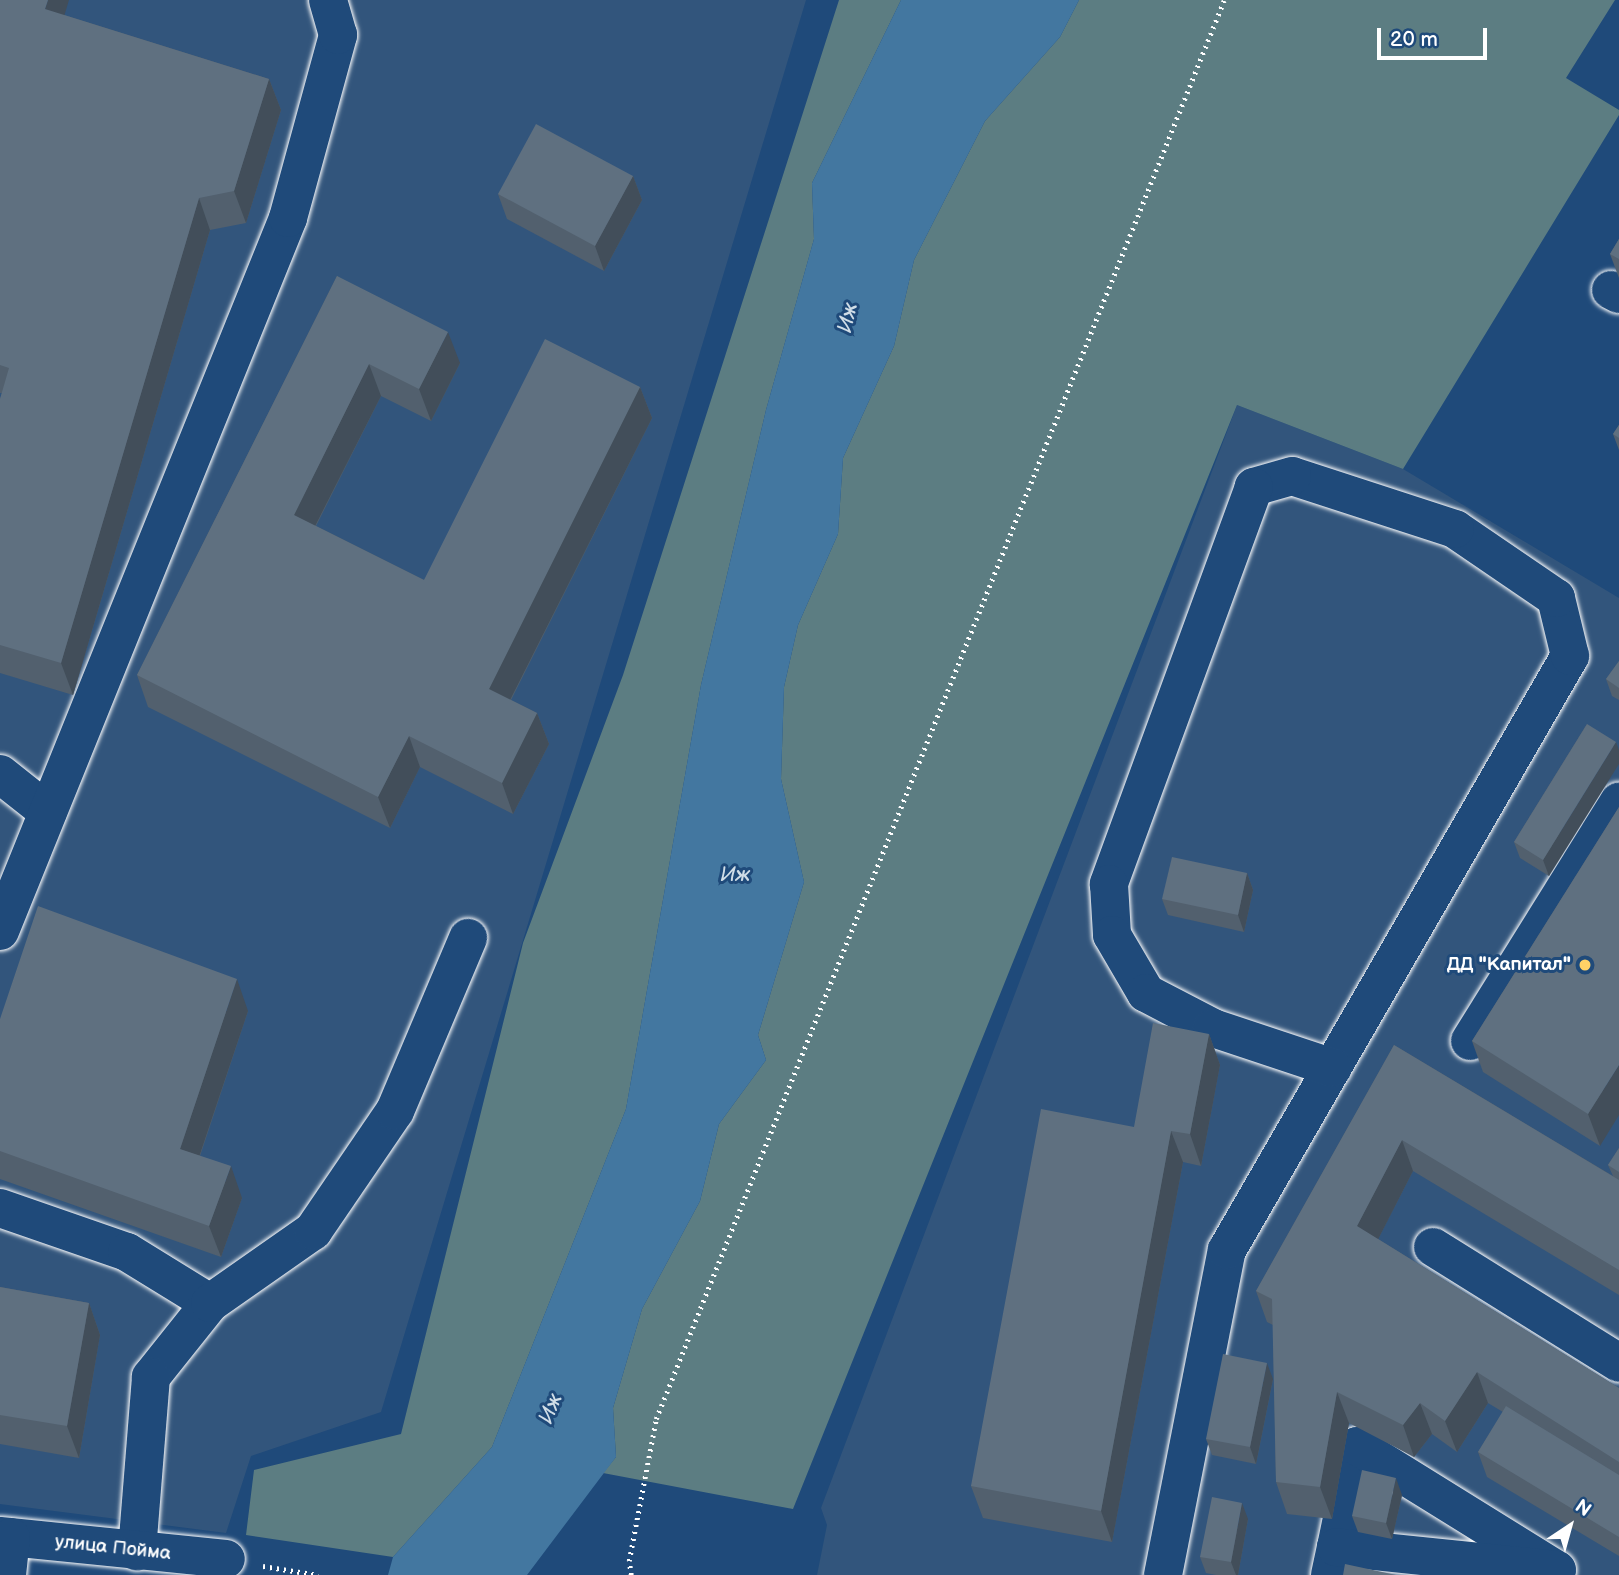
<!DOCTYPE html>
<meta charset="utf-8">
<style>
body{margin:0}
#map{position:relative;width:1619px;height:1575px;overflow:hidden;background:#1f4a7a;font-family:"Balsamiq Sans",sans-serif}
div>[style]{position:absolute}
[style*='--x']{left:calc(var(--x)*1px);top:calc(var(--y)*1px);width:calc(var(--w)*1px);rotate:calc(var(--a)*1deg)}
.built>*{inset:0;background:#32557c}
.green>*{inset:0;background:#5c7d82}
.water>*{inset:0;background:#4377a0}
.path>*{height:4.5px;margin-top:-2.25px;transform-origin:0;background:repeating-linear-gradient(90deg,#fff 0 2px,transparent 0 7px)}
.roads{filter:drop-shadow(0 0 2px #fff) drop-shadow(0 0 2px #fff)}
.minor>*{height:38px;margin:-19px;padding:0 19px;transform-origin:19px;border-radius:19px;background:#1f4a7a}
.wall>*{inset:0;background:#52606e}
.shaded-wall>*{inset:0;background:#424e5a}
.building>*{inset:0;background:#5f7080}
.dots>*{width:19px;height:19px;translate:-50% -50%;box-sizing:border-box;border:4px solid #1f4a7a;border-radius:50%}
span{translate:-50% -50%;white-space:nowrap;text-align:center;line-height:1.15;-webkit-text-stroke:6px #1f4a7a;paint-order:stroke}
.poi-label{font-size:19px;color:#fff;font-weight:700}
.right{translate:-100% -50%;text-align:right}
.street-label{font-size:19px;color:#fff}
.water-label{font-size:21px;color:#d0dde7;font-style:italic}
.north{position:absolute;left:1535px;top:1491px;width:70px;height:70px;-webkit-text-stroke:5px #1f4a7a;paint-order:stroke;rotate:36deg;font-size:19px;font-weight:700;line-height:28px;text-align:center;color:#fff}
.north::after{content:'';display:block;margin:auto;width:24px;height:32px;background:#fff;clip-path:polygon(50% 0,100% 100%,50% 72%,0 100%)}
.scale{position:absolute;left:1377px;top:28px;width:110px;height:32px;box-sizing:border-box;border:4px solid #fff;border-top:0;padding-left:9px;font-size:21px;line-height:24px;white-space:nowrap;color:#fff;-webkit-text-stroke:5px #1f4a7a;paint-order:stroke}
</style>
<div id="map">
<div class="built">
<div style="clip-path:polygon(0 0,806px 0,381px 1412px,251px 1456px,226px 1533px,0 1504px)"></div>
<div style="clip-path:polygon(1237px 405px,1403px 469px,1619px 598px,1619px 1575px,817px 1575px,827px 1525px,821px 1508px)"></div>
</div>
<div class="green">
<div style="clip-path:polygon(839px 0,901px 0,812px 183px,814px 239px,766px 410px,701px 685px,626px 1109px,492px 1447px,393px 1557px,246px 1535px,254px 1470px,401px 1434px,523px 943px,623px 675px)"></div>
<div style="clip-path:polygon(1079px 0,1615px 0,1566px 78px,1619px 110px,1619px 115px,1403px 469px,1237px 405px,793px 1509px,603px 1473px,616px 1457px,613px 1408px,642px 1309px,700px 1201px,719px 1124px,766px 1060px,758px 1035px,804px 882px,781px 779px,784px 687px,798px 625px,838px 534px,843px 458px,894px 346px,914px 260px,985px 121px,1060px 37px)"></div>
</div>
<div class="water">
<div style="clip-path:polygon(901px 0,1079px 0,1060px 37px,985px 121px,914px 260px,894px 346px,843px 458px,838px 534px,798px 625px,784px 687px,781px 779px,804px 882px,758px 1035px,766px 1060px,719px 1124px,700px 1201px,642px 1309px,613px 1408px,616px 1457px,527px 1575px,388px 1575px,393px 1557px,492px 1447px,626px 1109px,701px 685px,766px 410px,814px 239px,812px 183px)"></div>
</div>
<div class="path">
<div style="--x:263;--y:1566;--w:56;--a:9.3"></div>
<div style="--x:631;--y:1575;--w:14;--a:-98"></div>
<div style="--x:629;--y:1561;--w:145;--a:-79.2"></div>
<div style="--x:656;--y:1419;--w:1528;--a:-68.18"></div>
</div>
<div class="roads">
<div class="minor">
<div style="--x:1611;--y:290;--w:9;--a:27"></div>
<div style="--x:0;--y:774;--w:61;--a:38.4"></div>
<div style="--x:0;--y:931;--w:769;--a:-68"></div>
<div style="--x:288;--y:218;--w:190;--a:-74.7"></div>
<div style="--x:338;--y:35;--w:36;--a:-106"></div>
<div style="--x:1470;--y:1041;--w:282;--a:-58.1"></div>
<div style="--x:0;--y:1208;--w:134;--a:19.1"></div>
<div style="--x:127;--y:1252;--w:97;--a:31.6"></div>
<div style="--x:210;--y:1303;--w:95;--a:128.6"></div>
<div style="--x:151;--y:1377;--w:175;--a:94.6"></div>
<div style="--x:1433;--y:1247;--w:219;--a:31.9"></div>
<div style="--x:210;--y:1303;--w:126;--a:-35"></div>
<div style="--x:313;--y:1231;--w:145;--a:-55.7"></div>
<div style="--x:395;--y:1111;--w:188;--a:-67.1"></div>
<div style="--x:0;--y:1536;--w:227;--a:5.8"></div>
<div style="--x:7;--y:1575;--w:38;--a:-84"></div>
<div style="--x:1163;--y:1575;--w:331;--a:-78.9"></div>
<div style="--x:1227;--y:1250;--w:686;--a:-60"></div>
<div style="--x:1570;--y:656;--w:60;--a:-103.6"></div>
<div style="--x:1556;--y:598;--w:122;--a:-145.7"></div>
<div style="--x:1455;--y:529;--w:171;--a:-162"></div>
<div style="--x:1292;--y:476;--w:40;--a:164"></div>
<div style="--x:1254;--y:487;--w:423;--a:110.1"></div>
<div style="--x:1109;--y:884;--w:51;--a:86.6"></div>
<div style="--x:1112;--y:935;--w:67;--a:59.6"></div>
<div style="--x:1146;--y:993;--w:76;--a:27.6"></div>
<div style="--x:1213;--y:1028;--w:126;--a:18.4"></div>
<div style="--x:1330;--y:1575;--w:29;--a:-78"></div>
<div style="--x:1336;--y:1547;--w:103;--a:-78.3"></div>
<div style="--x:1357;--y:1446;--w:235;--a:31.8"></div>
<div style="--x:1557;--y:1570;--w:222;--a:-174.1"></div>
</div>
</div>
<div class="wall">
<div style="clip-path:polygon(0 0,64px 15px,269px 79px,281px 110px,246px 223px,210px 230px,73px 695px,0 673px,0 399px,2px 393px,0 393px)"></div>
<div style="clip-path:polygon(633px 176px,642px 200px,604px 271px,507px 219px,498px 194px)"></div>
<div style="clip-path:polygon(1619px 239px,1619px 278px,1610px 254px)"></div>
<div style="clip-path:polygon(337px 276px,460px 363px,431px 421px,381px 396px,316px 526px,424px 580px,640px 387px,652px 418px,511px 700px,537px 713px,549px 744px,513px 814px,420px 767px,390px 828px,148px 707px,137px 675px)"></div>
<div style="clip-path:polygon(1619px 425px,1619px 450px,1613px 434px)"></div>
<div style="clip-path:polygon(1619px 661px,1619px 700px,1612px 696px,1606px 679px)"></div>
<div style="clip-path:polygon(1587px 724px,1549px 876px,1520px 858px,1514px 842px)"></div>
<div style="clip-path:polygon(1619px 807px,1600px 1146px,1483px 1072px,1472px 1041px)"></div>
<div style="clip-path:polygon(1247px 873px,1253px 890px,1244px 932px,1168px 915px,1162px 899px)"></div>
<div style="clip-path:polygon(248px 1011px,200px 1156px,242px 1198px,221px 1257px,0 1179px,0 1019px)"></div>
<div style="clip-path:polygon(1209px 1034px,1220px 1065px,1201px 1166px,1183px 1162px,1112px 1542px,983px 1518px,971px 1486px,1134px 1127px)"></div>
<div style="clip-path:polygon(1394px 1045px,1613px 1176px,1608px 1165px,1619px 1148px,1619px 1295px,1413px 1171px,1378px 1239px,1619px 1388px,1619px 1556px,1487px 1477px,1478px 1452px,1503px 1412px,1488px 1403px,1457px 1452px,1432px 1434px,1414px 1457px,1349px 1423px,1332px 1519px,1287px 1514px,1276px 1482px,1273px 1325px,1267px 1322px,1256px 1291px)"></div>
<div style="clip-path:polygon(0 1287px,89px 1303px,100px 1335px,79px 1458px,0 1444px)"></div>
<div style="clip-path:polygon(1273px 1379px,1256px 1464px,1212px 1455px,1206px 1439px)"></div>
<div style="clip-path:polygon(1402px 1495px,1392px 1539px,1358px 1532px,1352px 1516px)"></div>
<div style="clip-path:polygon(1248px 1519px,1238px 1575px,1216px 1575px,1206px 1573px,1200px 1557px)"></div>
</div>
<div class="shaded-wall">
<div style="clip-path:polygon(48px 0,69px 0,57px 40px,45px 9px)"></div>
<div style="clip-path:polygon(269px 79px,281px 110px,246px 223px,234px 191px)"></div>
<div style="clip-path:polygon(633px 176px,642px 200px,604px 271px,595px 246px)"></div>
<div style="clip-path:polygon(199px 198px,210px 230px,73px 695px,61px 663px)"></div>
<div style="clip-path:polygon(448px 332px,460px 363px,431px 421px,419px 389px)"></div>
<div style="clip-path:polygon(369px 364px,381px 396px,305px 546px,294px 515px)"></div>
<div style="clip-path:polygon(640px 387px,652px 418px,500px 720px,489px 689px)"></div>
<div style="clip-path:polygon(537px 713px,549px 744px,513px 814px,502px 783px)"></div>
<div style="clip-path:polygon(409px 736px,420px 767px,390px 828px,378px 797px)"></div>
<div style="clip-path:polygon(1616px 742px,1619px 750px,1619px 764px,1549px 876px,1543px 860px)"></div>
<div style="clip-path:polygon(1247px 873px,1253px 890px,1244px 932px,1238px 915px)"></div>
<div style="clip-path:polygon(237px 979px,248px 1011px,191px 1181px,180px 1149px)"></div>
<div style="clip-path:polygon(1209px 1034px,1220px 1065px,1201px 1166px,1190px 1134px)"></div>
<div style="clip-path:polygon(1619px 1065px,1619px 1115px,1600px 1146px,1588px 1114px)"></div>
<div style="clip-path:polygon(1171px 1131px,1183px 1162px,1112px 1542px,1101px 1511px)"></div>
<div style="clip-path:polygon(1402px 1140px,1413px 1171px,1369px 1257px,1357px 1226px)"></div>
<div style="clip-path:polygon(231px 1166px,242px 1198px,221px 1257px,209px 1226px)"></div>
<div style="clip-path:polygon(89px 1303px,100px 1335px,79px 1458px,67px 1426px)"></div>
<div style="clip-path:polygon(1267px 1363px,1273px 1379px,1256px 1464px,1250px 1447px)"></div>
<div style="clip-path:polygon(1477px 1372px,1488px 1403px,1457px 1452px,1445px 1421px)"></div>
<div style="clip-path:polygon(1337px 1392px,1349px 1423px,1332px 1519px,1320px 1487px)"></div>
<div style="clip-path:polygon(1420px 1403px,1432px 1434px,1414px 1457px,1403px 1425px)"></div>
<div style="clip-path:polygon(1396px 1478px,1402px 1495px,1392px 1539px,1386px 1523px)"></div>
<div style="clip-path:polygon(1242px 1503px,1248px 1519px,1238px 1575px,1236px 1575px,1231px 1562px)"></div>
</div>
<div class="building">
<div style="clip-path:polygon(0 0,48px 0,45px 9px,269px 79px,234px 191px,199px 198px,61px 663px,0 645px,0 399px,9px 368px,0 365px)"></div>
<div style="clip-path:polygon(536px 124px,633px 176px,595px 246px,498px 194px)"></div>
<div style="clip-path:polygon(1619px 239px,1619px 259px,1610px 254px)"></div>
<div style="clip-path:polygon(337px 276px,448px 332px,419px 389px,369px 364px,294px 515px,424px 580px,545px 339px,640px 387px,489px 689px,537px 713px,502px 783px,409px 736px,378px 797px,137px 675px)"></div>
<div style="clip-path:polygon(1619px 425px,1619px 438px,1613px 434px)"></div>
<div style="clip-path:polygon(1619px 661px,1619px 688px,1606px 679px)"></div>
<div style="clip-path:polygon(1587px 724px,1616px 742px,1543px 860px,1514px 842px)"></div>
<div style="clip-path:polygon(1619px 807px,1619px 1065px,1588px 1114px,1472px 1041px)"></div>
<div style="clip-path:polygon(1172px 857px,1247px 873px,1238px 915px,1162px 899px)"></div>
<div style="clip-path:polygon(38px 906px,237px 979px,180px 1149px,231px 1166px,209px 1226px,0 1151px,0 1019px)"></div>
<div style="clip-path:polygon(1153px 1023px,1209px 1034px,1190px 1134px,1171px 1131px,1101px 1511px,971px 1486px,1041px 1109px,1134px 1127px)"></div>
<div style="clip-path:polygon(1394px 1045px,1619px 1180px,1619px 1270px,1402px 1140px,1357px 1226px,1619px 1388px,1619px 1462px,1477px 1372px,1445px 1421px,1420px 1403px,1403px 1425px,1337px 1392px,1320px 1487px,1276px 1482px,1272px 1299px,1256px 1291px)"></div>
<div style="clip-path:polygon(1619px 1148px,1619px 1172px,1608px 1165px)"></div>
<div style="clip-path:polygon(0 1287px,89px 1303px,67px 1426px,0 1415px)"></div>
<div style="clip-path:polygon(1223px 1354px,1267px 1363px,1250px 1447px,1206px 1439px)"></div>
<div style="clip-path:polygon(1506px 1406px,1619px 1475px,1619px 1537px,1478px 1452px)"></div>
<div style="clip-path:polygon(1362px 1470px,1396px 1478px,1386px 1523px,1352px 1516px)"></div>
<div style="clip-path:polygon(1212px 1497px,1242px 1503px,1231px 1562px,1200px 1557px)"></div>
<div style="clip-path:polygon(1345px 1564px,1396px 1575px,1343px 1575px)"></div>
</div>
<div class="dots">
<div style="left:1585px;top:965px;background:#ffd166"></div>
</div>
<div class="poi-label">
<span class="right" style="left:1571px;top:965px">ДД "Капитал"</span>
</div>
<div class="street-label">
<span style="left:113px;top:1548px;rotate:6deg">улица Пойма</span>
</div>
<div class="water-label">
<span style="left:848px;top:318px;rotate:-77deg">Иж</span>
<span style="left:735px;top:875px">Иж</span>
<span style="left:551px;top:1409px;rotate:-68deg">Иж</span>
</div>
<div class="north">N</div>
<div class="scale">20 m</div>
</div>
